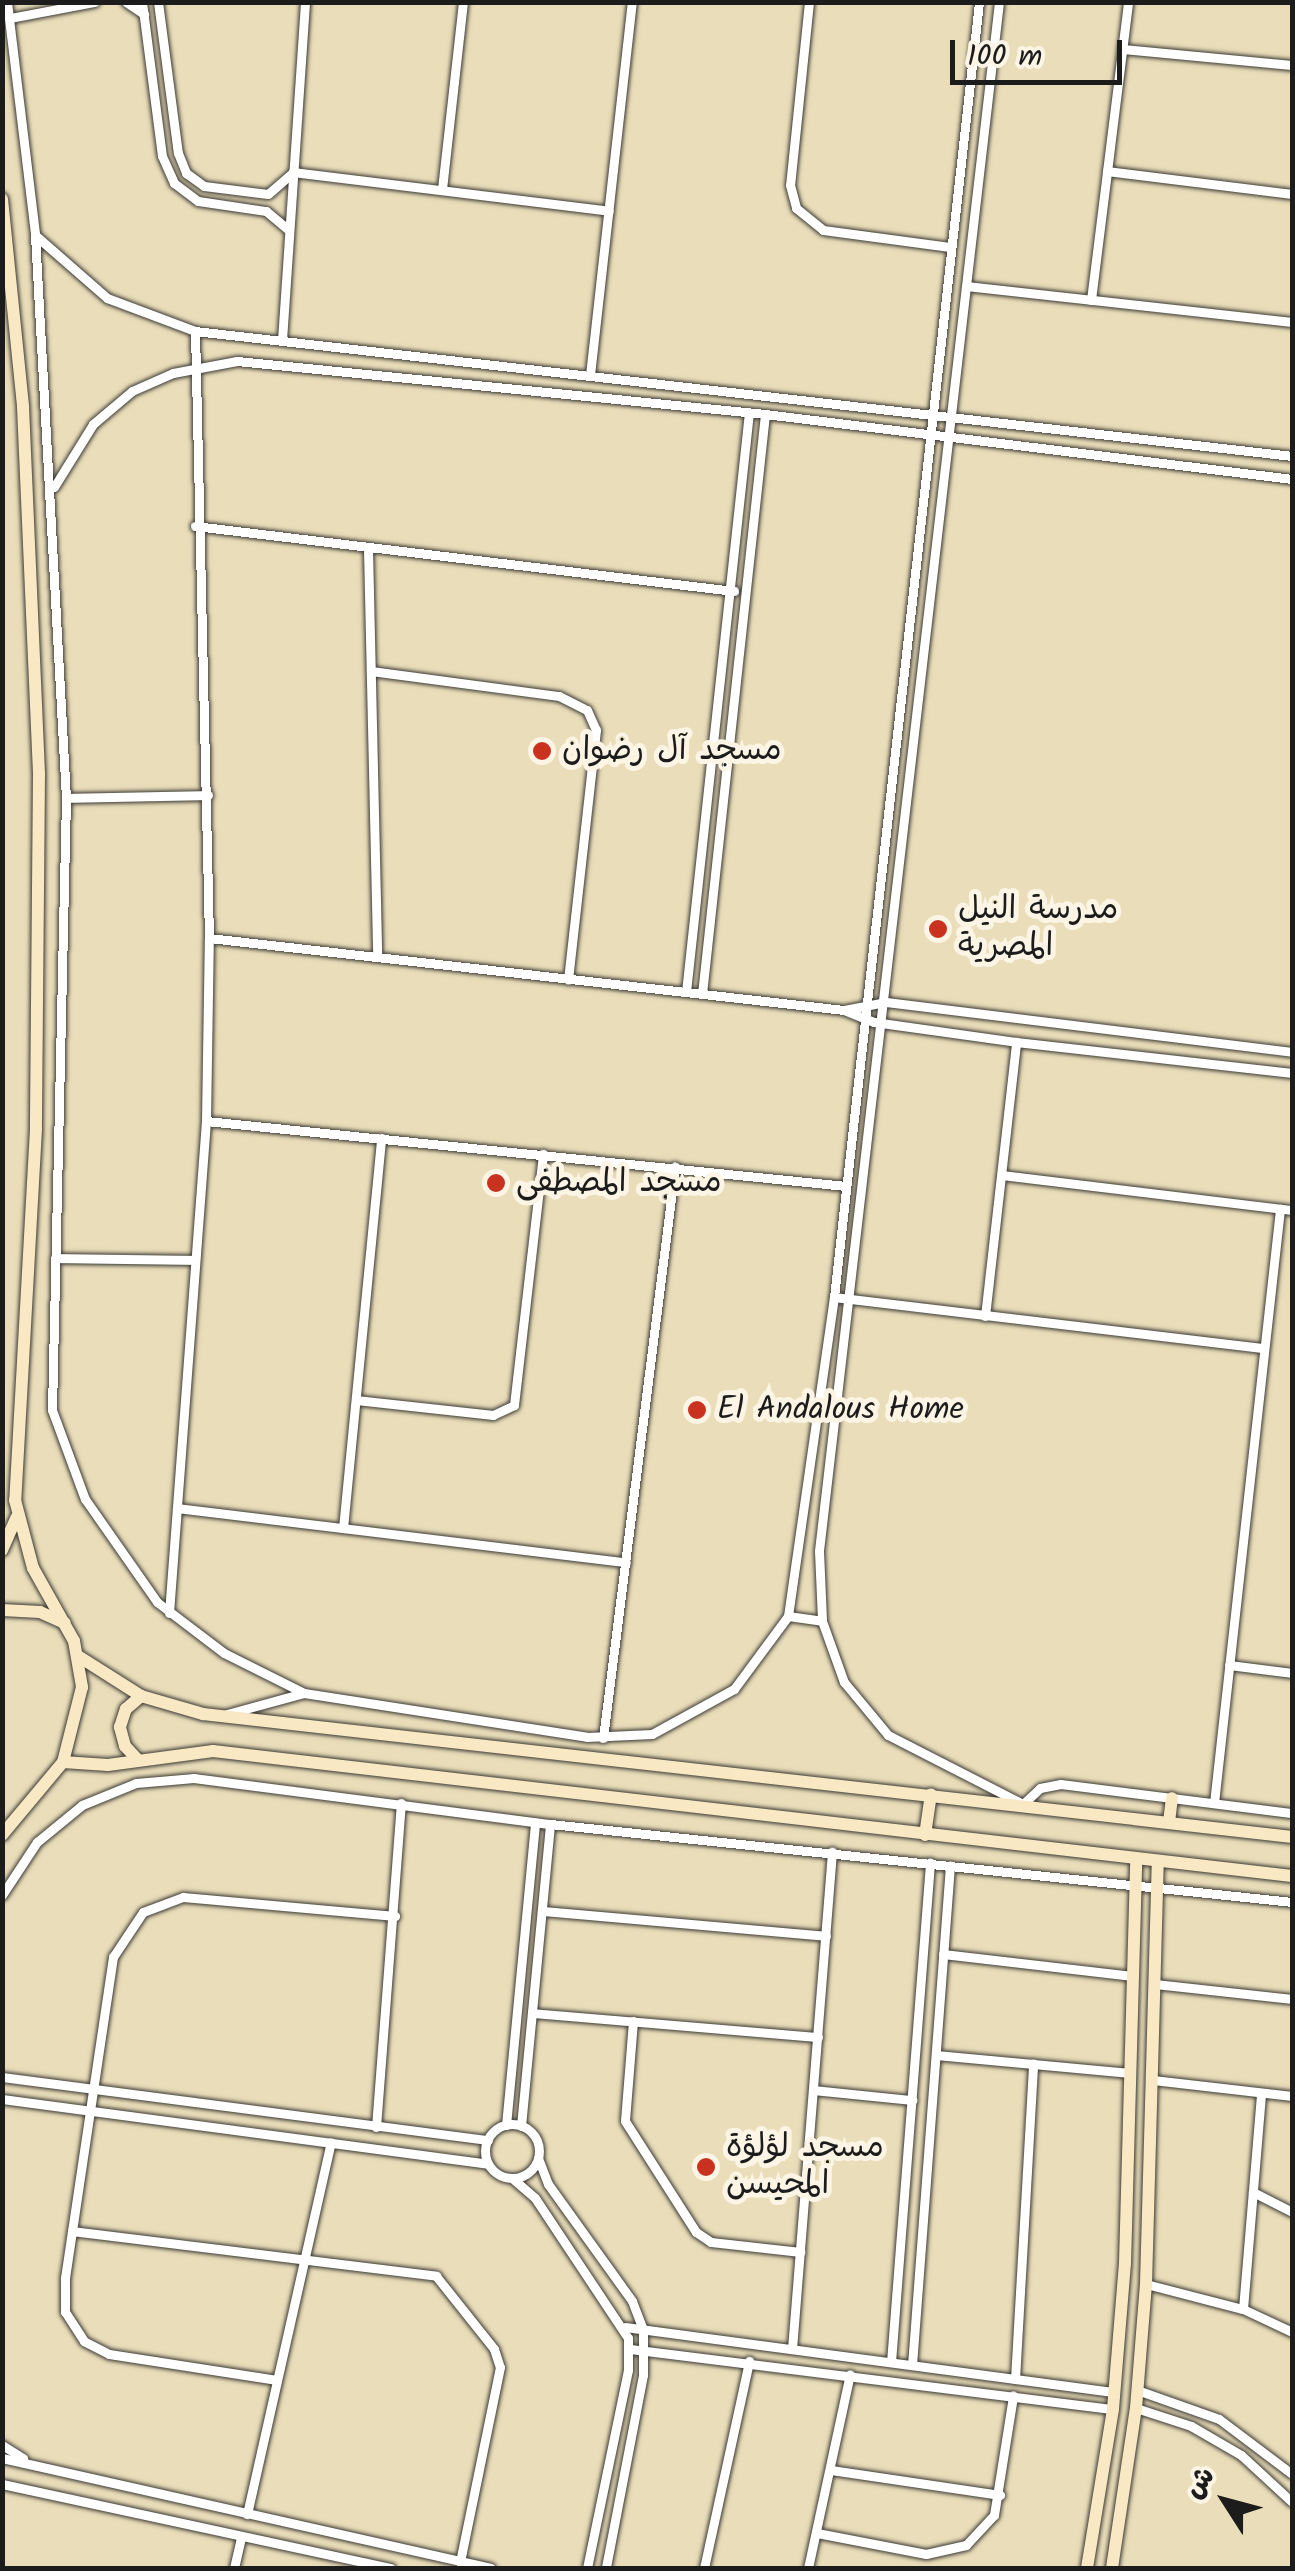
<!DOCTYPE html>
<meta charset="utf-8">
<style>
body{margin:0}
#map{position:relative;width:1295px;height:2571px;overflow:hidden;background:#eadeba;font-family:Kalam,"Playpen Sans Arabic",sans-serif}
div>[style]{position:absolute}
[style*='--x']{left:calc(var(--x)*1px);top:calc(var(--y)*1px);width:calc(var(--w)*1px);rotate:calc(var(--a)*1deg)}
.roads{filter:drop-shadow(0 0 2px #3b3934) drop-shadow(0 0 2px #3b3934)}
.street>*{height:9px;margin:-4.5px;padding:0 4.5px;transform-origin:4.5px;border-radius:4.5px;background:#fff}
.street>.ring{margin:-4.5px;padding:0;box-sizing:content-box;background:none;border:9px solid #fff;border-radius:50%}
.secondary>*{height:12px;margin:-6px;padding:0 6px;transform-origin:6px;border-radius:6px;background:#f8e8c3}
.dots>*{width:28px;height:28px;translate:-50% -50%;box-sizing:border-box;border:5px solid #fcf5e5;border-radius:50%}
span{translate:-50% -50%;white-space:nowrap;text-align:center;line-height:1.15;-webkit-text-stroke:10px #fcf5e5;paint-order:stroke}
.poi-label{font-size:32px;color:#1c1c1c}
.left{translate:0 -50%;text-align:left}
.frame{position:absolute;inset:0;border:5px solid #1c1c1c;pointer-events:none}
.north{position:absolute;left:1175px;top:2451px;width:100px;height:100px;-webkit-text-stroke:8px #fcf5e5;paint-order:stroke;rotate:306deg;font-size:28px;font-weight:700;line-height:40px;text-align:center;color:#1c1c1c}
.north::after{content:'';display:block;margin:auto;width:35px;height:45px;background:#1c1c1c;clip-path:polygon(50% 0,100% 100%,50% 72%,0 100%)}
.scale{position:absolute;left:950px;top:40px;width:172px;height:45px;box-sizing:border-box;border:5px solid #1c1c1c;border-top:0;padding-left:12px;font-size:30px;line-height:35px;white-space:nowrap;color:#1c1c1c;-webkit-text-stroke:8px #fcf5e5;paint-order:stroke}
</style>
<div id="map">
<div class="roads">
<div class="street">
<div style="--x:7;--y:2;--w:235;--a:83.1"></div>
<div style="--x:35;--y:235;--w:564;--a:86.85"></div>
<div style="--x:66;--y:798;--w:612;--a:91.31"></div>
<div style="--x:52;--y:1410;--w:95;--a:69.7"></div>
<div style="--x:85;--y:1499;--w:126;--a:55"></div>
<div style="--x:157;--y:1602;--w:84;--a:37.3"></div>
<div style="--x:224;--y:1653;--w:89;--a:26.6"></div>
<div style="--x:126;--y:2;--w:22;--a:34"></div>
<div style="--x:142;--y:2;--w:155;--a:82.6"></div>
<div style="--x:162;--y:156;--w:30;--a:66"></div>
<div style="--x:174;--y:183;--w:30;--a:37"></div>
<div style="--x:198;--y:201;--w:69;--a:8.4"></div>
<div style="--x:266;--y:211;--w:30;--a:40"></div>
<div style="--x:158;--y:2;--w:152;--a:82.5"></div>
<div style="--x:178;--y:153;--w:22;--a:68"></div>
<div style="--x:186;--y:173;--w:22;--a:36"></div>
<div style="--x:204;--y:186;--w:64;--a:7.1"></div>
<div style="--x:268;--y:194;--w:33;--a:-41"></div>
<div style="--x:293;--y:172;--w:318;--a:7"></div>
<div style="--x:809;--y:2;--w:184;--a:95.9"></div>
<div style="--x:790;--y:185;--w:24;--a:75"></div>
<div style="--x:796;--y:208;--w:35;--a:39"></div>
<div style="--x:823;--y:230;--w:128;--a:7.6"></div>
<div style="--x:999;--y:2;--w:1559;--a:96.63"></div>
<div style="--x:819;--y:1551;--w:70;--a:87.5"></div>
<div style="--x:822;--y:1621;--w:65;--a:70.2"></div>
<div style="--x:844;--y:1682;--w:69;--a:50.3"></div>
<div style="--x:888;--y:1735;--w:152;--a:27.1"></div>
<div style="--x:1023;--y:1804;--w:23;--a:-43"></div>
<div style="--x:1040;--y:1788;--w:21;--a:-11"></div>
<div style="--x:1061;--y:1784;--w:233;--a:7.2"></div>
<div style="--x:10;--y:18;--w:86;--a:-10.7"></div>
<div style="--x:1122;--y:49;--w:171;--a:5.4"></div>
<div style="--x:1107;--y:171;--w:186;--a:7.1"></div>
<div style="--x:442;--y:189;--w:188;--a:-83.6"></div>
<div style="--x:35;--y:235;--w:96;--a:41.2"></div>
<div style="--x:107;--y:298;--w:94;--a:20.6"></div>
<div style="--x:195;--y:331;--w:1104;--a:6.5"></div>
<div style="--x:966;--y:286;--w:328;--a:6.3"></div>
<div style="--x:1091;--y:300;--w:300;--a:-82.9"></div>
<div style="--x:282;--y:340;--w:339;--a:-86.1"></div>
<div style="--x:590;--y:375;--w:375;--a:-83.6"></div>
<div style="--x:54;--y:487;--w:74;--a:-58.2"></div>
<div style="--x:93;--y:424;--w:51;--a:-40.2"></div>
<div style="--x:132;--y:391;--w:45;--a:-23.7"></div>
<div style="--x:173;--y:373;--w:65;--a:-10.6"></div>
<div style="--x:237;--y:361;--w:531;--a:5.73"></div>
<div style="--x:765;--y:414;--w:531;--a:7.03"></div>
<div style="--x:195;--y:526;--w:543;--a:6.88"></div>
<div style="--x:368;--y:549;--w:408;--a:88.7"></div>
<div style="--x:371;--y:671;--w:190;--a:7.6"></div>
<div style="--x:559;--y:696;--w:31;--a:27"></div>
<div style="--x:587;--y:710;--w:22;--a:66"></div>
<div style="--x:596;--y:730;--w:251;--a:96.4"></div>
<div style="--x:66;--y:798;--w:142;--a:-1.2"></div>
<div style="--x:209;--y:938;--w:639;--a:6.47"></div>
<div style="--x:844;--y:1010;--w:32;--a:22"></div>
<div style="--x:874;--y:1022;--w:143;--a:8"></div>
<div style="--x:1016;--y:1042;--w:278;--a:6.4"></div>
<div style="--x:686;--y:992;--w:583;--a:-83.8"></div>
<div style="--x:702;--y:994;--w:583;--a:-83.8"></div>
<div style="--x:844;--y:1010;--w:43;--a:-10.8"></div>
<div style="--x:886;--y:1002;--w:409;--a:7"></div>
<div style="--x:206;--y:1121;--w:643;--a:5.8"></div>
<div style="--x:1002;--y:1175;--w:292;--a:6.9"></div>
<div style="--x:55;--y:1258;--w:140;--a:0.8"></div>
<div style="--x:834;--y:1297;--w:433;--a:6.8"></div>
<div style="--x:985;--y:1316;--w:276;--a:-83.5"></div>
<div style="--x:356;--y:1400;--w:138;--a:6.2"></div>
<div style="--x:493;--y:1415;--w:23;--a:-25"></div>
<div style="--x:514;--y:1405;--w:253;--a:-83.4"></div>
<div style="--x:177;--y:1508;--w:452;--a:6.9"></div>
<div style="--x:343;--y:1528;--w:392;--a:-84.4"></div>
<div style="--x:169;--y:1613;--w:493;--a:-85.7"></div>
<div style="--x:206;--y:1121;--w:183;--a:-89.1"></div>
<div style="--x:209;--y:938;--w:607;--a:-91.32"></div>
<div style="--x:788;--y:1616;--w:34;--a:8"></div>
<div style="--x:1229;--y:1665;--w:64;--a:7.2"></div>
<div style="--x:227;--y:1714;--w:80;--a:-15.3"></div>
<div style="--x:304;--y:1693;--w:286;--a:8.8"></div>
<div style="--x:587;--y:1737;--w:65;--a:-2.6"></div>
<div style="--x:652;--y:1734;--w:94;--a:-28.8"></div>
<div style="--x:734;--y:1689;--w:91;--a:-53.5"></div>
<div style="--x:788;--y:1616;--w:322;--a:-81.8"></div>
<div style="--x:834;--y:1297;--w:1303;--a:-83.61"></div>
<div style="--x:603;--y:1738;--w:576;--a:-82.81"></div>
<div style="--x:1214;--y:1803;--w:598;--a:-83.66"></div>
<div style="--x:2;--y:1895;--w:64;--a:-56.6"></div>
<div style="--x:37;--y:1842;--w:58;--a:-39.4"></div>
<div style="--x:82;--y:1805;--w:58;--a:-22.2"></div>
<div style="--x:136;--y:1783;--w:58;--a:-4.9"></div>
<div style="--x:194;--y:1778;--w:359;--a:7.4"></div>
<div style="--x:550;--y:1824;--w:746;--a:6"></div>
<div style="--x:542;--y:1911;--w:285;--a:5"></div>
<div style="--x:943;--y:1954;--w:191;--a:6.6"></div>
<div style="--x:1155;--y:1984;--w:138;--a:6.2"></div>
<div style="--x:532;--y:2013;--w:287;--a:4.8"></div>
<div style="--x:633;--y:2021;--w:100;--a:94.6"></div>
<div style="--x:625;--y:2121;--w:132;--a:57.4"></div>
<div style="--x:696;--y:2232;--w:18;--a:34"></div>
<div style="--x:711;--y:2242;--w:90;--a:6.4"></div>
<div style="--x:936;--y:2055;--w:195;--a:5.3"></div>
<div style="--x:2;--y:2077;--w:490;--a:7.4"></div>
<div style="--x:1153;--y:2080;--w:140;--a:6.6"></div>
<div style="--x:813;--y:2090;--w:100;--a:5.8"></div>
<div style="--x:2;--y:2099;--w:490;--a:7.6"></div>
<div class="ring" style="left:485px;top:2124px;width:45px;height:45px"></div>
<div style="--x:506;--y:2125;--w:304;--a:-84.5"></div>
<div style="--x:521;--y:2126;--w:303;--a:-84.5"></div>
<div style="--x:376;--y:2127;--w:325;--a:-85.6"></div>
<div style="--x:538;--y:2158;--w:28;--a:69"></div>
<div style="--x:548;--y:2184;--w:144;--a:54.3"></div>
<div style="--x:632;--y:2301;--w:31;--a:69"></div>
<div style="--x:643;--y:2330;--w:45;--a:90"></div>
<div style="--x:643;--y:2375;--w:197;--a:100.9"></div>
<div style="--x:512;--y:2178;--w:30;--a:41"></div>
<div style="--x:535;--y:2198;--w:168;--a:56.4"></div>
<div style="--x:628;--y:2338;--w:32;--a:90"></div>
<div style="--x:628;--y:2370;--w:202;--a:101.7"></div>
<div style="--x:1253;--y:2192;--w:44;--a:27.1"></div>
<div style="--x:72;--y:2231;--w:367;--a:7"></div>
<div style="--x:436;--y:2276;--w:93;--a:51.5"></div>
<div style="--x:494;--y:2349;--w:19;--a:72"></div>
<div style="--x:500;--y:2367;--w:199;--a:101.6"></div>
<div style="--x:1146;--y:2284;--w:100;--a:14.5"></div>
<div style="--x:1243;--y:2309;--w:54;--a:25.1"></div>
<div style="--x:1243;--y:2309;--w:217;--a:-85.2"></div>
<div style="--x:625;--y:2327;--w:492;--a:7.6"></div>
<div style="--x:630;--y:2349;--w:487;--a:7.1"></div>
<div style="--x:792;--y:2349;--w:499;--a:-85.4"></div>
<div style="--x:891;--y:2362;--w:501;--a:-85.53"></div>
<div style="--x:912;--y:2365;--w:501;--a:-85.65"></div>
<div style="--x:1015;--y:2379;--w:316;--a:-86.7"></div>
<div style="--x:277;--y:2380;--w:170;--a:-171.2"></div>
<div style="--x:109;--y:2354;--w:28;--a:-153"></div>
<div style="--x:84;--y:2341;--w:35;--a:-123"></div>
<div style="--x:65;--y:2312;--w:34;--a:-90"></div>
<div style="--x:65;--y:2278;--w:325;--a:-81.5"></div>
<div style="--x:113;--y:1957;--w:54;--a:-56.3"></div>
<div style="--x:143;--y:1912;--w:43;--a:-20.6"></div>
<div style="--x:183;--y:1897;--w:213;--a:5.1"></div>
<div style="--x:1137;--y:2390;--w:87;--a:19.5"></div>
<div style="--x:1219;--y:2419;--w:91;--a:37"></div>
<div style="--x:1136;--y:2408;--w:58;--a:18.1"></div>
<div style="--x:1191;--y:2426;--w:58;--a:30.1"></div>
<div style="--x:1241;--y:2455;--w:69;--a:42.7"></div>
<div style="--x:2;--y:2445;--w:25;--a:32"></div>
<div style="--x:2;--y:2458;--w:501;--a:12.68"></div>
<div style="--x:831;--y:2470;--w:171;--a:8.4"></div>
<div style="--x:2;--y:2484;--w:398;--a:12.2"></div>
<div style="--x:247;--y:2514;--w:381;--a:-77.3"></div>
<div style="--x:817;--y:2533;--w:111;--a:10.9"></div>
<div style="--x:926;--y:2554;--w:41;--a:-12.7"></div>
<div style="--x:966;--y:2545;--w:41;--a:-47"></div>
<div style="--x:994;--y:2515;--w:121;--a:-80.9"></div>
<div style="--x:234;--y:2568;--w:32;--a:-77"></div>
<div style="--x:704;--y:2568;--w:212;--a:-77.7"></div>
<div style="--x:808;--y:2568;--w:198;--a:-77.8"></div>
</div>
<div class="secondary">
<div style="--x:2;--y:199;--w:209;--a:84.2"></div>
<div style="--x:23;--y:407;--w:367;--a:87.5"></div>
<div style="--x:39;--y:774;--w:355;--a:90.5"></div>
<div style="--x:36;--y:1129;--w:372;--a:93.2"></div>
<div style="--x:15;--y:1500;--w:70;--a:75.2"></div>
<div style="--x:33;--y:1568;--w:84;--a:60.7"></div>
<div style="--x:74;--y:1641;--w:47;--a:80.1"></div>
<div style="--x:82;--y:1687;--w:77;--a:104.2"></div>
<div style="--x:63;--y:1762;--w:95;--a:129.9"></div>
<div style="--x:2;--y:1550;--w:36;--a:-66"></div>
<div style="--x:2;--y:1610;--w:38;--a:3"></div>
<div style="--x:40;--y:1612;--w:27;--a:24"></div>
<div style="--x:78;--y:1656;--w:75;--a:32.4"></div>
<div style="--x:141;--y:1696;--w:65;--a:16.2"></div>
<div style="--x:203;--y:1714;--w:1096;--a:6.44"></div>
<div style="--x:138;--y:1760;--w:19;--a:-133"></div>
<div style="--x:125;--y:1746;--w:20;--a:-105"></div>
<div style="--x:120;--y:1727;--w:19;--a:-72"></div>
<div style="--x:126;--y:1709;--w:20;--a:-41"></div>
<div style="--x:63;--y:1762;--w:45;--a:3.8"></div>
<div style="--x:108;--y:1765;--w:106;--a:-7.6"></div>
<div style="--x:213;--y:1751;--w:1086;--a:6.61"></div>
<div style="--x:1169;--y:1822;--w:24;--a:-83"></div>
<div style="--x:925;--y:1835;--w:41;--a:-81.7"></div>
<div style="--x:1087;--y:2568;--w:161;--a:-80.7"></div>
<div style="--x:1113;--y:2409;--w:146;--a:-85.3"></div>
<div style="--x:1125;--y:2263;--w:404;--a:-88.4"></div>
<div style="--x:1112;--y:2568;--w:162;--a:-81.5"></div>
<div style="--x:1136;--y:2408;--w:124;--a:-85.4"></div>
<div style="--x:1146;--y:2284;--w:423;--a:-88.4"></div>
</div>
</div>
<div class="dots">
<div style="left:542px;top:751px;background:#c8321e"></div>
<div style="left:938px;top:929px;background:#c8321e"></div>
<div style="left:496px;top:1183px;background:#c8321e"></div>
<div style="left:697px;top:1410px;background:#c8321e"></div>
<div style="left:706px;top:2167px;background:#c8321e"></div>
</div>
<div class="poi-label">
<span class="left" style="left:562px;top:751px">مسجد آل رضوان</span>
<span class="left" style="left:958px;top:929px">مدرسة النيل<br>المصرية</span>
<span class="left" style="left:516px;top:1183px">مسجد المصطفى</span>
<span class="left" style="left:717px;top:1410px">El Andalous Home</span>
<span class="left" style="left:726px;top:2167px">مسجد لؤلؤة<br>المحيسن</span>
</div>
<div class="frame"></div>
<div class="north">ش</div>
<div class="scale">100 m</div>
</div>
